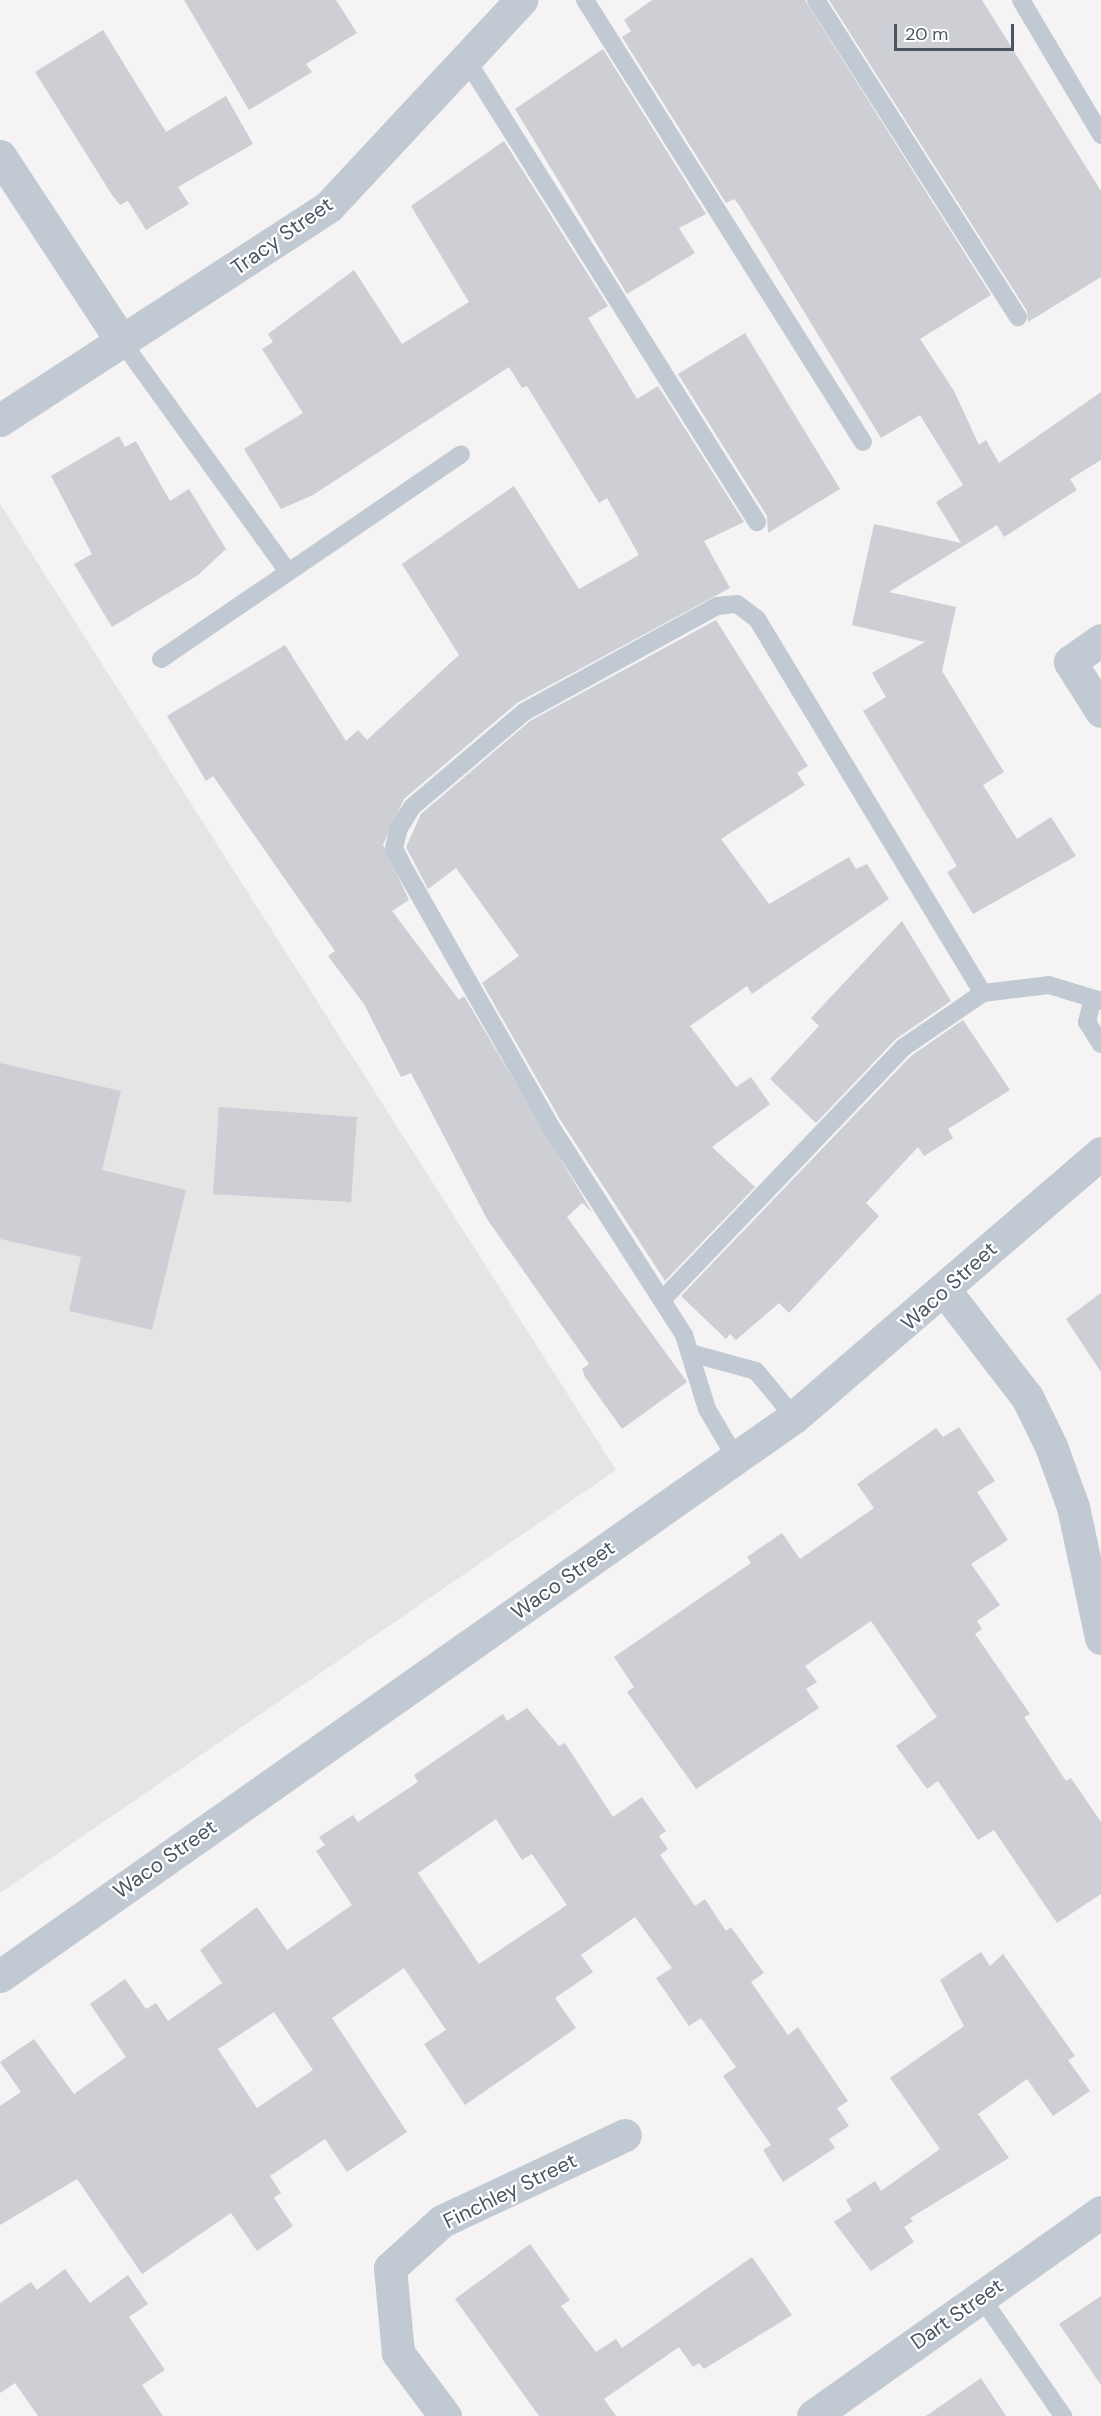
<!DOCTYPE html>
<style>
body{margin:0}
#map{position:relative;width:1101px;height:2416px;overflow:hidden;background:#f5f3f3;font-family:"DM Sans",sans-serif}
div>[style]{position:absolute}
[style*='--x']{left:calc(var(--x)*1px);top:calc(var(--y)*1px);width:calc(var(--w)*1px);rotate:calc(var(--a)*1deg)}
.education>*{inset:0;background:#e6e4e5}
.building>*{inset:0;background:#cdcfd5}
.service>*{height:18px;margin:-9px;padding:0 9px;transform-origin:9px;border-radius:9px;background:#c1cad2}
.minor>*{height:33px;margin:-16.5px;padding:0 16.5px;transform-origin:16.5px;border-radius:16.5px;background:#c1cad2}
span{translate:-50% -50%;white-space:nowrap;text-align:center;line-height:1.15;-webkit-text-stroke:4.5px #fff;paint-order:stroke}
.street-label{font-size:21px;color:#4a5661}
.scale{position:absolute;left:894px;top:24px;width:120px;height:27px;box-sizing:border-box;border:3px solid #4a5661;border-top:0;padding-left:8px;font-size:18px;line-height:21px;white-space:nowrap;color:#4a5661;-webkit-text-stroke:4px #fff;paint-order:stroke}
</style>
<div id="map">
<div class="education">
<div style="clip-path:polygon(0 504px,616px 1470px,0 1893px)"></div>
</div>
<div class="building">
<div style="clip-path:polygon(184px 0,336px 0,357px 33px,306px 64px,312px 72px,249px 110px)"></div>
<div style="clip-path:polygon(652px 0,805px 0,991px 295px,920px 339px,954px 391px,979px 445px,986px 440px,999px 463px,1101px 392px,1101px 460px,1070px 479px,1077px 490px,1004px 537px,997px 525px,889px 592px,956px 607px,942px 671px,1004px 772px,983px 785px,1017px 839px,1051px 817px,1076px 856px,973px 914px,947px 872px,957px 866px,863px 711px,886px 697px,872px 673px,925px 642px,852px 625px,874px 524px,961px 543px,936px 502px,963px 485px,920px 415px,881px 438px,739px 205px,734px 199px,726px 203px,622px 37px,631px 31px,624px 20px)"></div>
<div style="clip-path:polygon(829px 0,982px 0,1101px 191px,1101px 277px,1028px 322px,1027px 311px)"></div>
<div style="clip-path:polygon(103px 30px,166px 132px,226px 96px,253px 144px,178px 187px,189px 204px,146px 230px,128px 201px,120px 205px,112px 195px,35px 72px)"></div>
<div style="clip-path:polygon(603px 49px,706px 214px,679px 228px,695px 253px,627px 294px,515px 109px)"></div>
<div style="clip-path:polygon(504px 141px,608px 306px,588px 318px,637px 399px,658px 386px,744px 522px,704px 541px,730px 588px,517px 703px,404px 799px,383px 845px,409px 900px,392px 911px,459px 1000px,464px 996px,592px 1212px,582px 1203px,567px 1217px,687px 1382px,622px 1429px,585px 1377px,582px 1369px,589px 1364px,487px 1219px,411px 1073px,401px 1077px,364px 1004px,328px 956px,335px 951px,213px 776px,206px 781px,167px 716px,285px 645px,346px 741px,358px 730px,367px 740px,459px 655px,402px 564px,514px 486px,579px 589px,639px 555px,607px 498px,599px 503px,527px 386px,522px 388px,509px 367px,313px 495px,281px 509px,244px 449px,303px 413px,262px 349px,273px 342px,268px 334px,354px 270px,402px 344px,469px 302px,411px 206px)"></div>
<div style="clip-path:polygon(745px 333px,840px 489px,768px 533px,767px 516px,678px 374px)"></div>
<div style="clip-path:polygon(119px 436px,125px 447px,136px 441px,170px 501px,189px 489px,226px 549px,198px 575px,112px 627px,74px 564px,92px 554px,51px 476px)"></div>
<div style="clip-path:polygon(716px 620px,808px 766px,797px 773px,805px 785px,721px 839px,769px 904px,849px 857px,856px 869px,867px 864px,889px 899px,752px 994px,747px 986px,690px 1026px,736px 1087px,751px 1077px,770px 1104px,712px 1147px,755px 1187px,665px 1281px,561px 1121px,482px 983px,519px 956px,456px 868px,428px 889px,406px 847px,421px 814px,530px 721px)"></div>
<div style="clip-path:polygon(902px 921px,951px 1001px,896px 1039px,816px 1123px,770px 1079px,819px 1026px,811px 1018px)"></div>
<div style="clip-path:polygon(963px 1020px,1010px 1090px,948px 1129px,953px 1138px,924px 1156px,918px 1147px,866px 1203px,879px 1216px,789px 1313px,779px 1303px,736px 1340px,730px 1334px,726px 1339px,681px 1296px,911px 1056px)"></div>
<div style="clip-path:polygon(0 1063px,121px 1091px,102px 1170px,186px 1190px,152px 1330px,69px 1311px,81px 1257px,0 1239px)"></div>
<div style="clip-path:polygon(219px 1107px,357px 1117px,351px 1202px,213px 1194px)"></div>
<div style="clip-path:polygon(1101px 1293px,1101px 1372px,1066px 1319px)"></div>
<div style="clip-path:polygon(959px 1427px,995px 1481px,977px 1492px,1008px 1540px,971px 1564px,1000px 1605px,977px 1621px,982px 1629px,975px 1634px,1030px 1714px,1024px 1717px,1066px 1781px,1071px 1778px,1101px 1822px,1101px 1894px,1057px 1923px,994px 1830px,978px 1840px,938px 1781px,927px 1789px,896px 1746px,937px 1717px,871px 1621px,805px 1666px,817px 1682px,806px 1689px,819px 1708px,696px 1789px,627px 1692px,634px 1687px,614px 1657px,751px 1563px,747px 1557px,782px 1533px,800px 1559px,874px 1508px,857px 1484px,936px 1428px,943px 1437px)"></div>
<div style="clip-path:polygon(evenodd,527px 1708px,559px 1746px,565px 1743px,613px 1817px,642px 1797px,666px 1831px,659px 1836px,668px 1849px,660px 1855px,695px 1906px,705px 1899px,726px 1931px,731px 1927px,764px 1973px,751px 1982px,788px 2035px,798px 2027px,848px 2101px,837px 2108px,849px 2126px,829px 2139px,835px 2148px,783px 2182px,763px 2150px,771px 2145px,723px 2076px,736px 2067px,701px 2018px,689px 2026px,656px 1978px,672px 1968px,635px 1917px,581px 1955px,593px 1972px,555px 1998px,576px 2028px,465px 2105px,424px 2044px,446px 2030px,404px 1968px,332px 2018px,407px 2132px,347px 2172px,325px 2139px,270px 2176px,281px 2193px,274px 2198px,293px 2226px,257px 2251px,231px 2213px,142px 2274px,77px 2179px,0 2225px,0 2106px,21px 2092px,0 2062px,34px 2039px,74px 2094px,126px 2057px,90px 2004px,125px 1979px,146px 2009px,156px 2003px,168px 2021px,222px 1983px,200px 1950px,257px 1907px,287px 1950px,352px 1905px,316px 1851px,325px 1845px,319px 1837px,353px 1815px,358px 1822px,418px 1782px,414px 1775px,503px 1714px,507px 1721px,527px 1708px,496px 1819px,522px 1860px,532px 1854px,567px 1905px,479px 1964px,418px 1873px,496px 1819px,527px 1708px,274px 2012px,313px 2070px,257px 2108px,218px 2049px,274px 2012px)"></div>
<div style="clip-path:polygon(981px 1952px,990px 1966px,1003px 1954px,1075px 2056px,1068px 2060px,1090px 2091px,1053px 2116px,1027px 2079px,978px 2114px,1009px 2158px,910px 2218px,913px 2221px,904px 2227px,914px 2242px,871px 2271px,834px 2222px,852px 2210px,846px 2200px,875px 2181px,881px 2191px,940px 2149px,890px 2078px,964px 2026px,940px 1980px)"></div>
<div style="clip-path:polygon(530px 2244px,570px 2300px,561px 2306px,596px 2352px,616px 2339px,622px 2348px,752px 2257px,792px 2315px,704px 2369px,699px 2363px,693px 2367px,679px 2347px,604px 2399px,616px 2416px,539px 2416px,455px 2299px)"></div>
<div style="clip-path:polygon(65px 2269px,90px 2303px,128px 2275px,148px 2304px,129px 2317px,165px 2370px,142px 2385px,163px 2416px,38px 2416px,15px 2383px,0 2393px,0 2303px,31px 2282px,37px 2290px)"></div>
<div style="clip-path:polygon(1101px 2296px,1101px 2385px,1059px 2324px)"></div>
<div style="clip-path:polygon(981px 2378px,1006px 2416px,926px 2416px)"></div>
</div>
<div class="service">
<div style="--x:585;--y:0;--w:522;--a:57.83"></div>
<div style="--x:816;--y:0;--w:376;--a:57.5"></div>
<div style="--x:1021;--y:0;--w:157;--a:59.3"></div>
<div style="--x:466;--y:59;--w:547;--a:57.85"></div>
<div style="--x:123;--y:343;--w:282;--a:54.2"></div>
<div style="--x:161;--y:659;--w:363;--a:-34.3"></div>
<div style="--x:1092;--y:1001;--w:22;--a:103"></div>
<div style="--x:1087;--y:1022;--w:26;--a:58"></div>
<div style="--x:662;--y:1300;--w:350;--a:-46.3"></div>
<div style="--x:904;--y:1047;--w:96;--a:-34.4"></div>
<div style="--x:983;--y:993;--w:66;--a:-6.9"></div>
<div style="--x:1049;--y:985;--w:54;--a:17.1"></div>
<div style="--x:694;--y:1354;--w:64;--a:15.3"></div>
<div style="--x:756;--y:1371;--w:60;--a:50.4"></div>
<div style="--x:734;--y:1455;--w:53;--a:-120.4"></div>
<div style="--x:707;--y:1409;--w:77;--a:-107.3"></div>
<div style="--x:684;--y:1335;--w:247;--a:-122.6"></div>
<div style="--x:551;--y:1127;--w:293;--a:-119.6"></div>
<div style="--x:406;--y:872;--w:27;--a:-117"></div>
<div style="--x:394;--y:848;--w:21;--a:-76"></div>
<div style="--x:399;--y:828;--w:25;--a:-58"></div>
<div style="--x:412;--y:807;--w:147;--a:-40.3"></div>
<div style="--x:524;--y:712;--w:220;--a:-28.8"></div>
<div style="--x:717;--y:606;--w:20;--a:-6"></div>
<div style="--x:737;--y:604;--w:25;--a:37"></div>
<div style="--x:757;--y:619;--w:437;--a:58.9"></div>
<div style="--x:981;--y:2297;--w:145;--a:55.4"></div>
</div>
<div class="minor">
<div style="--x:0;--y:156;--w:224;--a:56.7"></div>
<div style="--x:0;--y:420;--w:392;--a:-33"></div>
<div style="--x:329;--y:206;--w:282;--a:-47"></div>
<div style="--x:1101;--y:640;--w:38;--a:145"></div>
<div style="--x:1070;--y:662;--w:58;--a:57.7"></div>
<div style="--x:946;--y:1292;--w:133;--a:52.4"></div>
<div style="--x:1027;--y:1397;--w:55;--a:63.9"></div>
<div style="--x:1051;--y:1446;--w:65;--a:70.2"></div>
<div style="--x:1073;--y:1507;--w:134;--a:77.9"></div>
<div style="--x:0;--y:1976;--w:971;--a:-35.15"></div>
<div style="--x:794;--y:1417;--w:405;--a:-40.7"></div>
<div style="--x:445;--y:2416;--w:79;--a:-126.7"></div>
<div style="--x:398;--y:2353;--w:85;--a:-95.4"></div>
<div style="--x:390;--y:2268;--w:70;--a:-42.1"></div>
<div style="--x:442;--y:2221;--w:202;--a:-25.2"></div>
<div style="--x:813;--y:2416;--w:353;--a:-35.3"></div>
</div>
<div class="street-label">
<span style="left:282px;top:236px;rotate:-35deg">Tracy Street</span>
<span style="left:949px;top:1286px;rotate:-42deg">Waco Street</span>
<span style="left:563px;top:1580px;rotate:-35deg">Waco Street</span>
<span style="left:165px;top:1859px;rotate:-35deg">Waco Street</span>
<span style="left:510px;top:2191px;rotate:-26deg">Finchley Street</span>
<span style="left:957px;top:2314px;rotate:-35deg">Dart Street</span>
</div>
<div class="scale">20 m</div>
</div>
